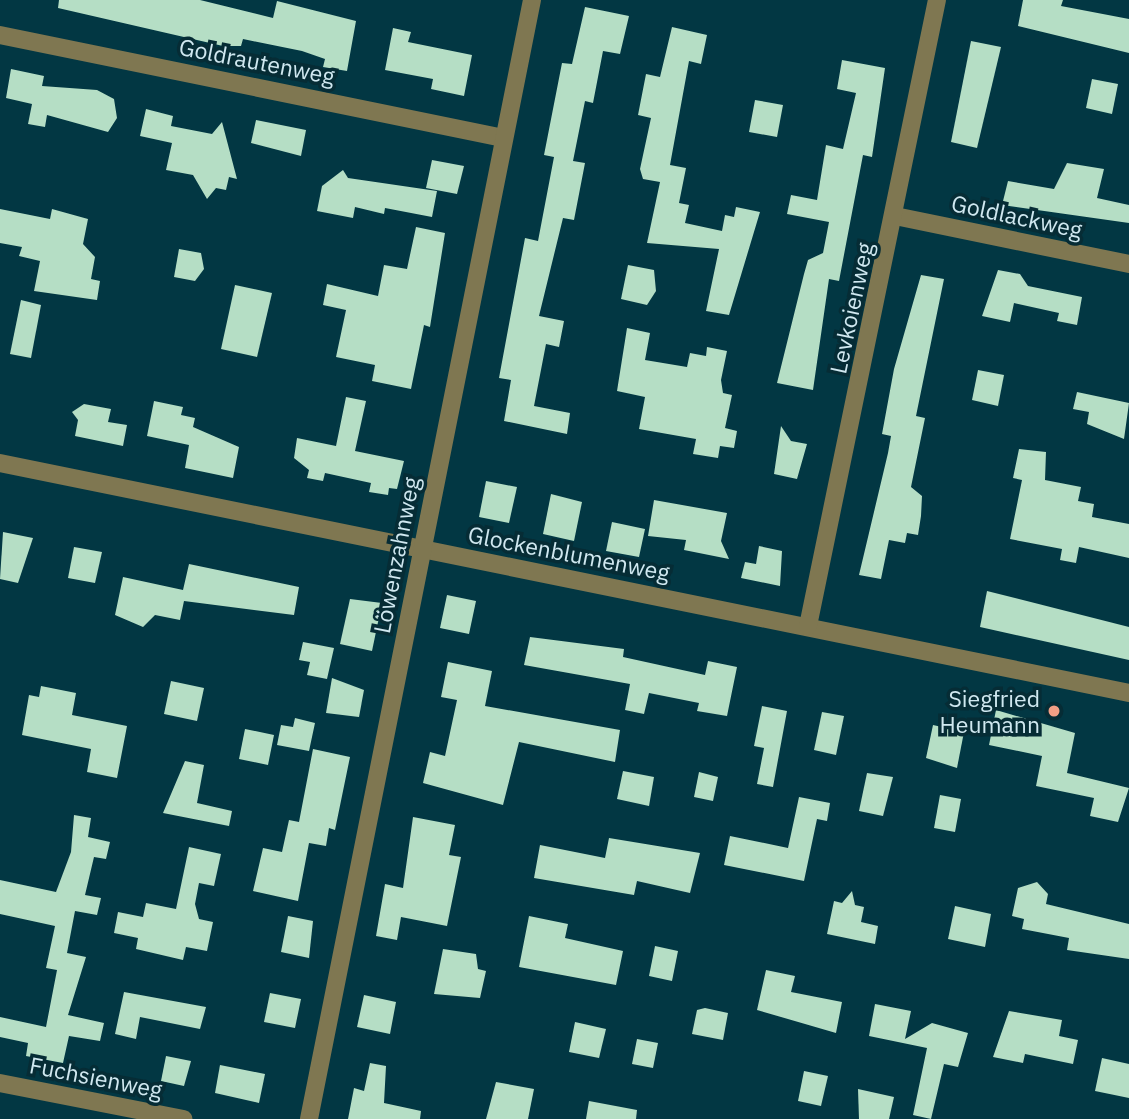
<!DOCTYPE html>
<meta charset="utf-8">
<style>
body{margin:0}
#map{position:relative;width:1129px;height:1119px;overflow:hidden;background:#023743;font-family:"IBM Plex Sans",sans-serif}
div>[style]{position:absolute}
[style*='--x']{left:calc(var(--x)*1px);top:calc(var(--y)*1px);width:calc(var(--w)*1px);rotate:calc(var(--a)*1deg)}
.building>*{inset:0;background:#b5dec5}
.minor>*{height:18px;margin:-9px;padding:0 9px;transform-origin:9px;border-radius:9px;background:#7f7751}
.dots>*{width:19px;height:19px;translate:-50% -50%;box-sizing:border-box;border:4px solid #062c35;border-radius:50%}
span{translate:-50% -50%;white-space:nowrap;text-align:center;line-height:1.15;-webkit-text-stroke:7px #062c35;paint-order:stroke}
.street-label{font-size:23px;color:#d0e8f0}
.poi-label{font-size:23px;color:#d0e8f0}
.right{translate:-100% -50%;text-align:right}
</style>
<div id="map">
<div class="building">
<div style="clip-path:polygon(59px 0,200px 0,273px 18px,277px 1px,356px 21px,347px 71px,323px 67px,325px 59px,302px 51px,243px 39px,241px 46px,223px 46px,58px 8px)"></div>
<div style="clip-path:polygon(1023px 0,1063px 0,1061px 6px,1129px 19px,1129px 53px,1018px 26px)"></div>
<div style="clip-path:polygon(585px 7px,629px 16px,620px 54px,603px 51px,593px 103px,585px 101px,573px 161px,585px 163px,574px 220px,563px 218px,539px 316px,564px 321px,559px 347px,546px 344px,534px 406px,570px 413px,567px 434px,504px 421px,511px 380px,499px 378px,525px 238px,538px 241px,554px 157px,544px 155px,562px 63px,572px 64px)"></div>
<div style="clip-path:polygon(672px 27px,707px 35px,701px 64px,689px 61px,670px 165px,686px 168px,679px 203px,689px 205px,685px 223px,722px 231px,725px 215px,734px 217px,736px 207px,760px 212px,729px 315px,706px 311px,719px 249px,647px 243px,660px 182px,643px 179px,640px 169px,651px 118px,638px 115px,646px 74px,660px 77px)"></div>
<div style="clip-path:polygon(393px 28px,411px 32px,408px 42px,472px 55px,464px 96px,431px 89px,433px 79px,385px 70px)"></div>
<div style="clip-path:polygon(971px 41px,1001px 47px,977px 148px,951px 142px)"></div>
<div style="clip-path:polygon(842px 60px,885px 68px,872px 157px,863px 155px,839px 281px,829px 279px,813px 390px,777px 383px,804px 274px,808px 260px,823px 253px,829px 222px,787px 214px,791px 195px,817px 200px,826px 145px,843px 149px,856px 93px,837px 89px)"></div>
<div style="clip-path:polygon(11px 69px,44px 76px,42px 86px,97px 90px,114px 99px,117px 118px,108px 132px,47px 115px,45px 127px,28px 124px,32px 104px,6px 98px)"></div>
<div style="clip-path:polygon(1092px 79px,1118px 84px,1112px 114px,1086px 108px)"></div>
<div style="clip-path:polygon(755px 100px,783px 105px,777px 137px,749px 132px)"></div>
<div style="clip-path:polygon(146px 109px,173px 116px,171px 126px,212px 134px,222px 122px,237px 179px,229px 177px,226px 190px,216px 188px,207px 199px,193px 175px,166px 170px,172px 143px,140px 136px)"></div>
<div style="clip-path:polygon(256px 120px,306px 130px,301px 156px,251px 143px)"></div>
<div style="clip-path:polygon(432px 160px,464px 166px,457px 194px,426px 188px)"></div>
<div style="clip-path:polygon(1067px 163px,1104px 169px,1097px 198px,1129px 205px,1129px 223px,1002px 205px,1008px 181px,1054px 189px)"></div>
<div style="clip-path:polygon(343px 170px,348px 178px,437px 191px,432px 217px,385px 208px,384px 214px,355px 207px,353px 218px,317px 211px,322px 186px)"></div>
<div style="clip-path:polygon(0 209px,50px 219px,52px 209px,88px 219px,83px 244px,95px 257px,91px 279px,100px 281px,97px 300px,34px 291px,40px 261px,19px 256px,22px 247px,0 243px)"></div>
<div style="clip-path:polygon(416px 227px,445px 233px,430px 327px,424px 325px,411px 389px,372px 381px,375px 365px,336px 357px,346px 310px,323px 305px,327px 284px,378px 296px,384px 265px,407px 269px)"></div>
<div style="clip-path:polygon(179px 249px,201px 253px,204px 269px,195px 281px,174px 277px)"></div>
<div style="clip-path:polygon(628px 265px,654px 270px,656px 291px,647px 305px,621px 299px)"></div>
<div style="clip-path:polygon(998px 270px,1020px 274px,1028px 286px,1082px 297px,1077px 325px,1057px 321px,1059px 313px,1014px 303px,1010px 322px,982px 316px)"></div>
<div style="clip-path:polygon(921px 275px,944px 279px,916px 416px,925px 418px,911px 487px,922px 496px,921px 516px,918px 535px,907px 533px,905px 543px,889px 540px,881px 579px,859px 575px,888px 453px,891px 436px,882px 434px,894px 369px)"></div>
<div style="clip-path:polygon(235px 285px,272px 293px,257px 357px,221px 349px)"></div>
<div style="clip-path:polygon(21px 300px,41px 305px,31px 358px,10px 354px)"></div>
<div style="clip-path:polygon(627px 328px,650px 333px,645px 360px,687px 367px,690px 353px,706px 356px,707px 347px,727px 351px,721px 380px,723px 393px,732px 395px,725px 428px,737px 431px,734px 448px,720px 446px,718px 458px,693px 454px,696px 439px,639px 429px,645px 397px,617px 391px)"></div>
<div style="clip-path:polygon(978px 370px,1004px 375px,998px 406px,972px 400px)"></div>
<div style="clip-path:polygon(1077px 392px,1129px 403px,1124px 439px,1087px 424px,1089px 412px,1073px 409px)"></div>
<div style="clip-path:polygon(346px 397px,366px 401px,355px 451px,404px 461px,397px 489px,389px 488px,388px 495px,369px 492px,371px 483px,325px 473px,323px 481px,307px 478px,309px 470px,294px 458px,297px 438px,336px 446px)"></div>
<div style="clip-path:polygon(154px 401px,183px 407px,181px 415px,195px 418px,193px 427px,239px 447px,233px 478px,185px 468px,189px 445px,147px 436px)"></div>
<div style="clip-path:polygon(84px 404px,111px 409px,108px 422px,127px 425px,123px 446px,75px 436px,78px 420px,72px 412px)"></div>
<div style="clip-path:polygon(781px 426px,791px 441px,807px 444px,797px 479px,774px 474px)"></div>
<div style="clip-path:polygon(1019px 449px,1046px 452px,1045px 480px,1081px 487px,1078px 501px,1094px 504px,1092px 517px,1129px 524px,1129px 558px,1079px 547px,1076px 563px,1060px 560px,1062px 549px,1010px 539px,1022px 480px,1013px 478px)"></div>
<div style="clip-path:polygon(486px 481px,517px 487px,509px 523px,479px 517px)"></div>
<div style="clip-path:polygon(551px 494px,582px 502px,574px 541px,543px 534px)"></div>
<div style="clip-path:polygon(654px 500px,727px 513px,721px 541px,729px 559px,684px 550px,686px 540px,648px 536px)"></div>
<div style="clip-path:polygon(612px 522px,645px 529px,639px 557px,606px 551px)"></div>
<div style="clip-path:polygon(3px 532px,33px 538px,18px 583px,0 579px)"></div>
<div style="clip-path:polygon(759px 546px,782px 551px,780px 586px,741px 578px,745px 562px,756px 564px)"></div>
<div style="clip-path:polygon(74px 547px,102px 552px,95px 583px,68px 578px)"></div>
<div style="clip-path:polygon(189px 564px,299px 587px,294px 615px,184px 601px,180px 620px,155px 615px,143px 627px,115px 615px,123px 577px,183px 590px)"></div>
<div style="clip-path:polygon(987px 591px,1129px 627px,1129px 660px,980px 627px)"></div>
<div style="clip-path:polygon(447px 595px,476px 601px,469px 634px,440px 628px)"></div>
<div style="clip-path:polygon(350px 599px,382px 603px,372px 651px,340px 644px)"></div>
<div style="clip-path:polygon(530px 637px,624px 649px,623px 657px,705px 675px,708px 661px,737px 667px,727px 716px,697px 711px,699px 703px,649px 693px,644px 714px,625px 710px,630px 684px,524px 665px)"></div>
<div style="clip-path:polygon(303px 642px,334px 648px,327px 679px,307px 675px,310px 662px,299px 660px)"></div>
<div style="clip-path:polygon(448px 662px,492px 671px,485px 706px,620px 730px,615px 762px,519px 742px,503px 805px,423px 783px,430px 752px,445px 756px,457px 700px,441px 697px)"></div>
<div style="clip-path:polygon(332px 678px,364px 690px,359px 717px,326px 713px)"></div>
<div style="clip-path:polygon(171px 681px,204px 688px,197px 721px,164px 714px)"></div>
<div style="clip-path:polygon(41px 686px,76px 693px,72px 715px,127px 726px,117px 778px,87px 772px,91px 749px,22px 735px,29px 695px,39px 697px)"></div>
<div style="clip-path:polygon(762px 706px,787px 711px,773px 787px,757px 784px,764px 748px,754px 746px)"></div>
<div style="clip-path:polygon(996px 710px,1075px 733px,1067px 773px,1129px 788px,1118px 822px,1090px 816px,1094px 798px,1036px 786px,1042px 756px,989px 745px)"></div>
<div style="clip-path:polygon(822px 712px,844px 716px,836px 755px,814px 750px)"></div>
<div style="clip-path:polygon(295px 718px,315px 723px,309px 751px,277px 745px,281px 725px,293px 727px)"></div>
<div style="clip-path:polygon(933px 725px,964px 732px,957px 768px,926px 758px)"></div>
<div style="clip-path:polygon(245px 729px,274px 735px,268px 765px,239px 759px)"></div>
<div style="clip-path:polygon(313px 749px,350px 757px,335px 830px,329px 828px,326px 846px,309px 843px,298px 901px,253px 891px,263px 848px,282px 852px,289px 820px,299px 822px)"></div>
<div style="clip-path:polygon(185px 761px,204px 765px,197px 803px,232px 811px,229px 826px,163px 813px)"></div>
<div style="clip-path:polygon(623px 771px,654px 777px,649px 806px,617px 799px)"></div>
<div style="clip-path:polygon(699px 772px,718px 777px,713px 801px,694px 797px)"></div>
<div style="clip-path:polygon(867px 773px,893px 777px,883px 816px,859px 811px)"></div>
<div style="clip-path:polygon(940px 795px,961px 799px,955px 832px,934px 828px)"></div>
<div style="clip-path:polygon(799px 797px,830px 803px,827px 821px,817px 819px,804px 881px,724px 865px,730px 836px,788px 848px)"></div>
<div style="clip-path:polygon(74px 815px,91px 818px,88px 837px,110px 842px,106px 859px,94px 857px,85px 895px,101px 898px,97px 915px,75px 911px,67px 953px,86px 957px,68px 1015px,104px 1023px,100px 1041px,69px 1036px,63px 1063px,26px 1056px,28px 1043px,0 1037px,0 1017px,46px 1027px,57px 970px,46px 968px,55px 926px,0 914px,0 880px,56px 892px,71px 852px)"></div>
<div style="clip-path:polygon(413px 817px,455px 825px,449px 855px,461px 857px,447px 926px,401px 917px,397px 940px,376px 936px,385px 884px,403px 888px)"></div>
<div style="clip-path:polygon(609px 838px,700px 853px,690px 893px,637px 881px,634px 895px,534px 878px,540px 845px,605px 858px)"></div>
<div style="clip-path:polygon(189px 847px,221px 854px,214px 886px,199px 883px,195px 904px,199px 919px,213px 922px,207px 951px,186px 947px,183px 960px,136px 949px,138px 938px,114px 933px,118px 912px,143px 917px,146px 903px,176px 909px)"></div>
<div style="clip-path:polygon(1037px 882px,1048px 894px,1046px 904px,1129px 924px,1129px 959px,1067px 950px,1069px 938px,1022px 929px,1024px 919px,1012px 916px,1018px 888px)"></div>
<div style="clip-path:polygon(852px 891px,855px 905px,864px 907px,861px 922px,878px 926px,875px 944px,827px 934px,834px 901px,842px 903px)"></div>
<div style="clip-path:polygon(955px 906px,991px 914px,985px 947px,948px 939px)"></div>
<div style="clip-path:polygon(288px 916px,313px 921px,309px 958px,281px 952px)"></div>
<div style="clip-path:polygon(529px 916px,568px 924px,565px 938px,623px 951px,616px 985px,519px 967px)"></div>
<div style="clip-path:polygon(655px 946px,678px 951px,672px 981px,649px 976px)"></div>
<div style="clip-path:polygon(443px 949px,476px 954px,478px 969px,486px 971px,480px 998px,434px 994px)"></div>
<div style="clip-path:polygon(766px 970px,795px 976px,791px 992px,842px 1002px,836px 1033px,757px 1010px)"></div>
<div style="clip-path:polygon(124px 992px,206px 1007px,200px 1029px,140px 1017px,136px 1039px,115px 1034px)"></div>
<div style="clip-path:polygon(270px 993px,301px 999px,295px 1028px,264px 1022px)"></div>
<div style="clip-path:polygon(364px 995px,396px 1002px,390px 1034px,357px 1027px)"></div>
<div style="clip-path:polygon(875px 1004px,911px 1011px,905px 1039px,932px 1023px,968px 1033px,958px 1067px,944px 1064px,931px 1119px,913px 1115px,927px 1048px,869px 1036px)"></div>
<div style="clip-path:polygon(705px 1008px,728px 1013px,723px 1040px,692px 1034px,697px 1010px)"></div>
<div style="clip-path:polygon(1009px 1011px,1062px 1020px,1059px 1036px,1078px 1040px,1073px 1064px,1025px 1054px,1023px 1063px,993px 1057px)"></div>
<div style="clip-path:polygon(575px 1022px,606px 1029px,599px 1058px,569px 1052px)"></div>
<div style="clip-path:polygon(637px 1039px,658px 1043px,653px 1068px,632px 1064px)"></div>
<div style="clip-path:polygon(166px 1056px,191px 1061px,184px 1086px,161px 1081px)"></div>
<div style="clip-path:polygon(1102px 1058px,1129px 1064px,1129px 1098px,1095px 1091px)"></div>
<div style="clip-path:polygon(370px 1063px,386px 1066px,384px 1103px,421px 1111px,420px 1119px,348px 1119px,354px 1088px,364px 1091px)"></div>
<div style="clip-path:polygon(220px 1065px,265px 1074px,259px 1103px,215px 1093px)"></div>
<div style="clip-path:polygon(804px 1071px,828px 1076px,821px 1106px,798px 1101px)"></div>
<div style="clip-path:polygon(496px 1082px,534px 1089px,528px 1119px,486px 1119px)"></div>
<div style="clip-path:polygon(858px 1089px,894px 1097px,889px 1119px,859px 1119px)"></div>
<div style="clip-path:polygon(589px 1101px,637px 1110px,636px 1119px,586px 1119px)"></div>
</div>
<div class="minor">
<div style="--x:0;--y:35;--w:513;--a:11.57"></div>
<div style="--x:895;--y:216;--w:239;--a:11.6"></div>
<div style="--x:0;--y:463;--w:1152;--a:11.51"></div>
<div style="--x:808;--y:626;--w:639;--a:-78.36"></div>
<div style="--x:0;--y:1083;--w:187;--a:11.1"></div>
<div style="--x:309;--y:1119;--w:1141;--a:-78.73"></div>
</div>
<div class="dots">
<div style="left:1054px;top:711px;background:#f39f85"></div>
</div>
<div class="street-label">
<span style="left:257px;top:61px;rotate:11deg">Goldrautenweg</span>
<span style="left:1017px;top:216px;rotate:12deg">Goldlackweg</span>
<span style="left:851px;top:308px;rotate:-78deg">Levkoienweg</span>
<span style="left:569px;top:553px;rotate:11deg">Glockenblumenweg</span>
<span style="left:396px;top:555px;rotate:-79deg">Löwenzahnweg</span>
<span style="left:96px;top:1077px;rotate:11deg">Fuchsienweg</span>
</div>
<div class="poi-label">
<span class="right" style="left:1040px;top:711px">Siegfried<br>Heumann</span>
</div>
</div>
